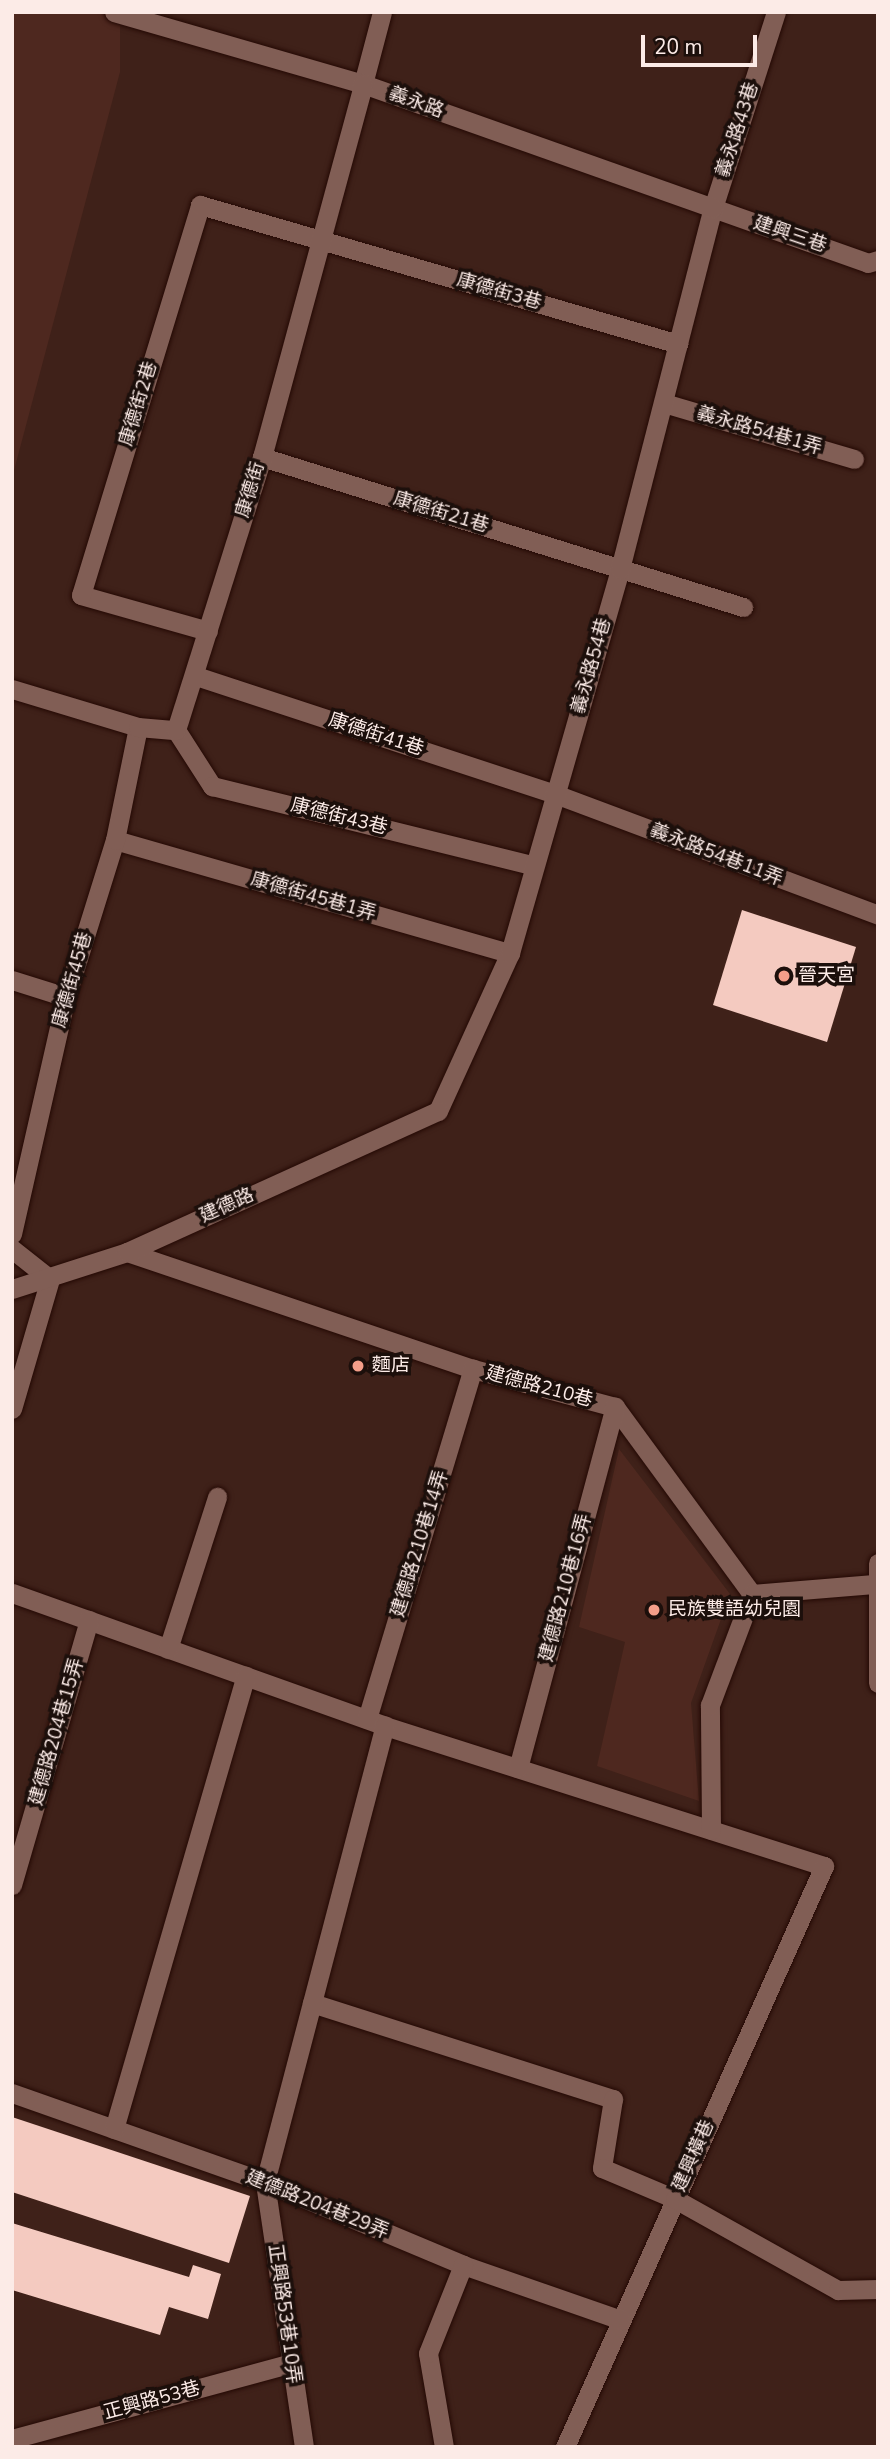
<!DOCTYPE html>
<meta charset="utf-8">
<style>
body{margin:0}
#map{position:relative;width:890px;height:2459px;overflow:hidden;background:#3f2119;font-family:"Nunito Sans","Noto Sans TC",sans-serif}
div>[style]{position:absolute}
[style*='--x']{left:calc(var(--x)*1px);top:calc(var(--y)*1px);width:calc(var(--w)*1px);rotate:calc(var(--a)*1deg)}
.built>*{inset:0;background:#4e281f}
.building>*{inset:0;background:#f4cac0}
.roads{filter:drop-shadow(0 0 2px #240904) drop-shadow(0 0 2px #240904)}
.service>*{height:19px;margin:-9.5px;padding:0 9.5px;transform-origin:9.5px;border-radius:9.5px;background:#815e55}
.minor>*{height:19px;margin:-9.5px;padding:0 9.5px;transform-origin:9.5px;border-radius:9.5px;background:#815e55}
.tertiary>*{height:19px;margin:-9.5px;padding:0 9.5px;transform-origin:9.5px;border-radius:9.5px;background:#815e55}
.dots>*{width:19px;height:19px;translate:-50% -50%;box-sizing:border-box;border:4px solid #1c0f0b;border-radius:50%}
span{translate:-50% -50%;white-space:nowrap;text-align:center;line-height:1.15;-webkit-text-stroke:7px #1c0f0b;paint-order:stroke}
.street-label{font-size:19px;color:#fcebe7}
.poi-label{font-size:19px;color:#fcebe7}
.left{translate:0 -50%;text-align:left}
.frame{position:absolute;inset:0;border:14px solid #fcebe7;pointer-events:none}
.scale{position:absolute;left:641px;top:35px;width:116px;height:32px;box-sizing:border-box;border:4px solid #fcebe7;border-top:0;padding-left:9px;font-size:21px;line-height:24px;white-space:nowrap;color:#fcebe7;-webkit-text-stroke:5px #1c0f0b;paint-order:stroke}
</style>
<div id="map">
<div class="built">
<div style="clip-path:polygon(12px 12px,120px 12px,120px 72px,12px 478px)"></div>
<div style="clip-path:polygon(619px 1449px,730px 1594px,691px 1703px,699px 1801px,597px 1766px,625px 1642px,579px 1627px)"></div>
</div>
<div class="building">
<div style="clip-path:polygon(742px 910px,856px 947px,827px 1042px,713px 1005px)"></div>
<div style="clip-path:polygon(12px 2117px,250px 2196px,229px 2263px,12px 2192px)"></div>
<div style="clip-path:polygon(12px 2223px,189px 2277px,193px 2265px,221px 2274px,208px 2319px,169px 2307px,160px 2335px,12px 2290px)"></div>
</div>
<div class="roads">
<div class="service">
<div style="--x:363;--y:84;--w:74;--a:-75.2"></div>
<div style="--x:713;--y:208;--w:164;--a:19.5"></div>
<div style="--x:868;--y:263;--w:10;--a:-17"></div>
<div style="--x:664;--y:403;--w:198;--a:16.4"></div>
<div style="--x:262;--y:457;--w:504;--a:17.32"></div>
<div style="--x:208;--y:631;--w:132;--a:-164.2"></div>
<div style="--x:81;--y:595;--w:408;--a:-73"></div>
<div style="--x:200;--y:205;--w:498;--a:16.2"></div>
<div style="--x:196;--y:676;--w:378;--a:18.2"></div>
<div style="--x:555;--y:794;--w:345;--a:20.5"></div>
<div style="--x:176;--y:730;--w:67;--a:57.3"></div>
<div style="--x:212;--y:786;--w:329;--a:13.9"></div>
<div style="--x:115;--y:840;--w:411;--a:16"></div>
<div style="--x:12;--y:980;--w:57;--a:17.5"></div>
<div style="--x:438;--y:1111;--w:174;--a:-65.5"></div>
<div style="--x:510;--y:953;--w:399;--a:-74"></div>
<div style="--x:620;--y:569;--w:373;--a:-75.6"></div>
<div style="--x:713;--y:208;--w:206;--a:-72.2"></div>
<div style="--x:12;--y:1234;--w:243;--a:-77.2"></div>
<div style="--x:66;--y:997;--w:164;--a:-72.7"></div>
<div style="--x:115;--y:840;--w:115;--a:-78.5"></div>
<div style="--x:12;--y:1249;--w:48;--a:38.3"></div>
<div style="--x:50;--y:1279;--w:135;--a:106.3"></div>
<div style="--x:127;--y:1252;--w:365;--a:18.7"></div>
<div style="--x:473;--y:1369;--w:147;--a:15"></div>
<div style="--x:615;--y:1407;--w:232;--a:53.8"></div>
<div style="--x:752;--y:1594;--w:122;--a:-4.7"></div>
<div style="--x:12;--y:1593;--w:396;--a:19.6"></div>
<div style="--x:385;--y:1726;--w:461;--a:17.7"></div>
<div style="--x:824;--y:1866;--w:636;--a:114.03"></div>
<div style="--x:168;--y:1649;--w:160;--a:-72.1"></div>
<div style="--x:367;--y:1719;--w:366;--a:-73.2"></div>
<div style="--x:518;--y:1768;--w:374;--a:-75"></div>
<div style="--x:711;--y:1830;--w:125;--a:-90.5"></div>
<div style="--x:710;--y:1705;--w:119;--a:-69.3"></div>
<div style="--x:12;--y:1885;--w:276;--a:-73.8"></div>
<div style="--x:312;--y:2003;--w:316;--a:17.7"></div>
<div style="--x:613;--y:2099;--w:70;--a:99.1"></div>
<div style="--x:602;--y:2168;--w:79;--a:23"></div>
<div style="--x:675;--y:2199;--w:187;--a:29.2"></div>
<div style="--x:838;--y:2290;--w:40;--a:-1.4"></div>
<div style="--x:12;--y:2093;--w:268;--a:19.4"></div>
<div style="--x:265;--y:2182;--w:215;--a:22.7"></div>
<div style="--x:463;--y:2265;--w:167;--a:19.2"></div>
<div style="--x:114;--y:2129;--w:472;--a:-73.8"></div>
<div style="--x:12;--y:2439;--w:289;--a:-15.2"></div>
<div style="--x:304;--y:2447;--w:268;--a:-98.4"></div>
<div style="--x:265;--y:2182;--w:472;--a:-75.3"></div>
<div style="--x:444;--y:2447;--w:95;--a:-99.7"></div>
<div style="--x:428;--y:2353;--w:95;--a:-68.3"></div>
</div>
<div class="minor">
<div style="--x:114;--y:12;--w:259;--a:16.1"></div>
<div style="--x:363;--y:84;--w:371;--a:19.5"></div>
<div style="--x:12;--y:689;--w:132;--a:16.8"></div>
<div style="--x:138;--y:727;--w:38;--a:5"></div>
<div style="--x:176;--y:730;--w:286;--a:-72.5"></div>
<div style="--x:262;--y:457;--w:386;--a:-74.8"></div>
<div style="--x:12;--y:1289;--w:121;--a:-17.8"></div>
<div style="--x:127;--y:1252;--w:341;--a:-24.4"></div>
</div>
<div class="tertiary">
<div style="--x:878;--y:1563;--w:120;--a:90"></div>
</div>
</div>
<div class="dots">
<div style="left:784px;top:976px;background:#f49e89"></div>
<div style="left:358px;top:1366px;background:#f49e89"></div>
<div style="left:654px;top:1610px;background:#f49e89"></div>
</div>
<div class="street-label">
<span style="left:416px;top:103px;rotate:20deg">義永路</span>
<span style="left:738px;top:130px;rotate:-72deg">義永路43巷</span>
<span style="left:790px;top:235px;rotate:19deg">建興三巷</span>
<span style="left:499px;top:292px;rotate:16deg">康德街3巷</span>
<span style="left:139px;top:404px;rotate:-73deg">康德街2巷</span>
<span style="left:759px;top:431px;rotate:16deg">義永路54巷1弄</span>
<span style="left:251px;top:490px;rotate:-73deg">康德街</span>
<span style="left:441px;top:513px;rotate:17deg">康德街21巷</span>
<span style="left:592px;top:666px;rotate:-74deg">義永路54巷</span>
<span style="left:376px;top:735px;rotate:18deg">康德街41巷</span>
<span style="left:339px;top:817px;rotate:14deg">康德街43巷</span>
<span style="left:716px;top:855px;rotate:21deg">義永路54巷11弄</span>
<span style="left:313px;top:897px;rotate:16deg">康德街45巷1弄</span>
<span style="left:73px;top:980px;rotate:-74deg">康德街45巷</span>
<span style="left:227px;top:1206px;rotate:-24deg">建德路</span>
<span style="left:539px;top:1387px;rotate:15deg">建德路210巷</span>
<span style="left:420px;top:1544px;rotate:-73deg">建德路210巷14弄</span>
<span style="left:566px;top:1588px;rotate:-75deg">建德路210巷16弄</span>
<span style="left:57px;top:1732px;rotate:-74deg">建德路204巷15弄</span>
<span style="left:694px;top:2156px;rotate:-66deg">建興橫巷</span>
<span style="left:317px;top:2205px;rotate:22deg">建德路204巷29弄</span>
<span style="left:284px;top:2314px;rotate:82deg">正興路53巷10弄</span>
<span style="left:152px;top:2401px;rotate:-15deg">正興路53巷</span>
</div>
<div class="poi-label">
<span class="left" style="left:798px;top:976px">晉天宮</span>
<span class="left" style="left:372px;top:1366px">麵店</span>
<span class="left" style="left:668px;top:1610px">民族雙語幼兒園</span>
</div>
<div class="frame"></div>
<div class="scale">20 m</div>
</div>
